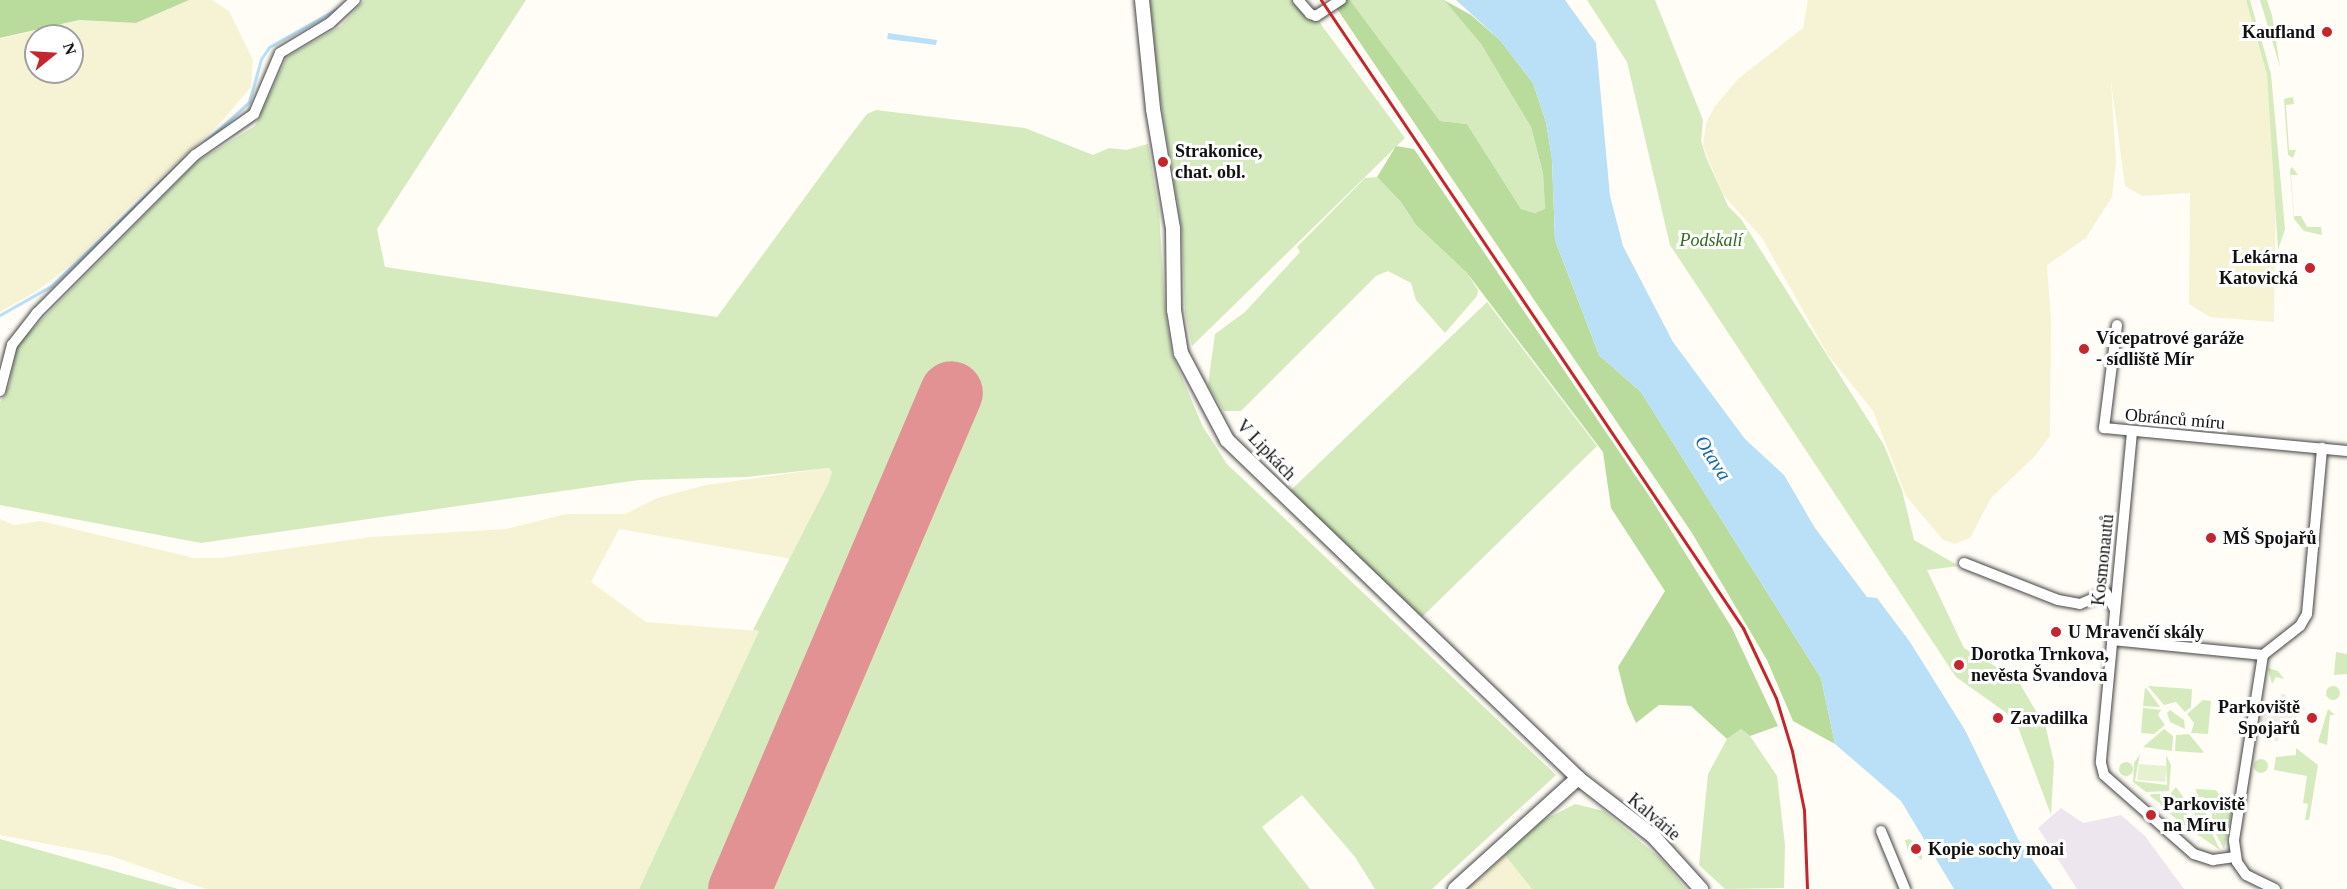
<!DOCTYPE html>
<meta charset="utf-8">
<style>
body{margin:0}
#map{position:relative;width:2347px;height:889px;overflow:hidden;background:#fffdf5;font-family:"Times New Roman",serif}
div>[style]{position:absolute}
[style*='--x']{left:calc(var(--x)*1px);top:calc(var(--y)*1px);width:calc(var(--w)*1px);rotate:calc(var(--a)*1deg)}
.industrial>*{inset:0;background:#eee6ef}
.farmland>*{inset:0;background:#f6f3d4}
.green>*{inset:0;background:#d5ebbd}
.round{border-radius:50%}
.forest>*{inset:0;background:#b9dc9c}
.pitch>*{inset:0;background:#e6f2cf}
.plaza>*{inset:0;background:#f1ede2}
.water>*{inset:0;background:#b9e0f7}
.stream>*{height:3px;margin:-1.5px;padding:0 1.5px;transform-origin:1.5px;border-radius:1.5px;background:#b9e0f7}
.runway>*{height:63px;margin:-31.5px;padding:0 31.5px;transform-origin:31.5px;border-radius:31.5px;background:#e29292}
.roads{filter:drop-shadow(0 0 2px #444) drop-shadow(0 0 2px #444)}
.minor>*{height:10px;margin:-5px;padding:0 5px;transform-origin:5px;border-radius:5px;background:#fff}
.tertiary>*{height:14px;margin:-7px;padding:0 7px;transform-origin:7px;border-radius:7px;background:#fff}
.rail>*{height:3px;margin:-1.5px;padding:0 1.5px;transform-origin:1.5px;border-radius:1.5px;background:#c4262e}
.dots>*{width:16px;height:16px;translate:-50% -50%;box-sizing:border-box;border:3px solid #fff;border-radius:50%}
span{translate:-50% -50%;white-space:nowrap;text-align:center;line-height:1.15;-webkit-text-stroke:6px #fff;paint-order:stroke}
.poi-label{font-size:18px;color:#111;font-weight:700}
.right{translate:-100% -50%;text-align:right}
.left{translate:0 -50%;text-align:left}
.park-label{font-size:18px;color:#2f6b1f;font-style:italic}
.street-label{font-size:18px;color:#111}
.water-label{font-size:20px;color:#1768a6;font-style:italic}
.north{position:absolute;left:24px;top:24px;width:60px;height:60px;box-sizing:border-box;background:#fff;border:2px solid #a0a0a0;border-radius:50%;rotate:72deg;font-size:16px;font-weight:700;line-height:24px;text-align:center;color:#111}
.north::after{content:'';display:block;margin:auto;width:21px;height:27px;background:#c4262e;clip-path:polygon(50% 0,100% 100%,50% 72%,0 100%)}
</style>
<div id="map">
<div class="industrial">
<div style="clip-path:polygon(2061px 808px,2083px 823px,2121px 815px,2145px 836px,2184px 889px,2077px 889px,2038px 828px)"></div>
</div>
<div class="farmland">
<div style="clip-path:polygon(evenodd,189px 0,212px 0,229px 11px,253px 60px,251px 87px,221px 122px,127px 208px,77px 260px,37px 291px,0 312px,0 39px,79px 20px,136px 23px,189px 0,36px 36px,72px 36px,72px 72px,36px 72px,36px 36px)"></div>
<div style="clip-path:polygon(1808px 0,2246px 0,2267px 75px,2276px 200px,2274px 322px,2210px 317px,2189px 304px,2190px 193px,2142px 196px,2125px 186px,2111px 82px,2116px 163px,2112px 197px,2086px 238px,2047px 265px,2051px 319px,2050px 436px,2034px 457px,1991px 498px,1970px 538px,1955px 544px,1943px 540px,1906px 496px,1873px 411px,1828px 355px,1762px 238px,1723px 195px,1703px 146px,1706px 123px,1715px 106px,1738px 79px,1803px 28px)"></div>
<div style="clip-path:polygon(829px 468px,832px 472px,829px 482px,792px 559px,619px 529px,591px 582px,646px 622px,759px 631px,639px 889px,206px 889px,111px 856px,0 835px,0 519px,14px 525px,41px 521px,194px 558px,219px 558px,371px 537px,506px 529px,566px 514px,625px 514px,657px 498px,706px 485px)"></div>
<div style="clip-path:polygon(1505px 855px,1532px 889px,1467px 889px)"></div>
</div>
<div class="green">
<div style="clip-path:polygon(364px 0,526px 0,377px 229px,385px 267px,717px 317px,847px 140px,867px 114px,876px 110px,1025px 128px,1093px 155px,1109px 148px,1126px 150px,1148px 144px,1159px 211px,1165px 310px,1172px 354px,1203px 427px,1227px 464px,1556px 775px,1432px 889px,1375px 889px,1355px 857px,1302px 795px,1262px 827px,1310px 889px,639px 889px,759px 631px,753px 630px,829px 482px,832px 472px,829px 468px,746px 477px,639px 480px,201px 543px,0 505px,0 402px,9px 386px,17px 345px,197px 162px,255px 126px,287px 57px,341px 26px)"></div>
<div style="clip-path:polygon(1150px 0,1303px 0,1405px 138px,1192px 346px,1185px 312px,1182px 230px,1160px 96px)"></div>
<div style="clip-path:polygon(1350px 0,1444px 0,1481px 44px,1531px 127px,1543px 173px,1545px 210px,1535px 213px,1521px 209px,1467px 124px,1440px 121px)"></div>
<div style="clip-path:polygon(1587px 0,1655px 0,1703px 120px,1701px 141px,1706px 157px,1728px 206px,1741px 219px,1884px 445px,1902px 490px,1914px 540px,1959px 566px,1927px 570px,1964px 648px,2017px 679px,2046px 728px,2054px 763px,2051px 815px,2015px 719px,1956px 677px,1670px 245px,1627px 62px)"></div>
<div style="clip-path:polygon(2246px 0,2250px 0,2271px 74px,2285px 229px,2278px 250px,2267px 75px)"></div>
<div style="clip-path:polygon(2260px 0,2267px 0,2272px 15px,2280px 67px)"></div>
<div style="clip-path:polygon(2293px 97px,2294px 104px,2286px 105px,2289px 150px,2296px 150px,2293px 158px,2288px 155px,2284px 99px)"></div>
<div style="clip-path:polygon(2292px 167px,2298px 175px,2291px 175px,2294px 216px,2301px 216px,2307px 227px,2321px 227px,2322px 235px,2304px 231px,2294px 219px,2290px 170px)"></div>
<div style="clip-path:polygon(1377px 177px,1401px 202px,1416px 225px,1467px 273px,1478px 290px,1477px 296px,1445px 333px,1416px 300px,1411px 283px,1388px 271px,1376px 276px,1241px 411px,1224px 411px,1208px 385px,1215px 334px,1245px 312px,1300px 252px,1297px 247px,1365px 178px)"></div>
<div style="clip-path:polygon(1487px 302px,1597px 446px,1422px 617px,1290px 491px)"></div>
<div style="clip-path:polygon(2336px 652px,2347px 654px,2347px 674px,2334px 675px)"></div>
<div style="clip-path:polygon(2268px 668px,2278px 671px,2284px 679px,2276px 677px,2272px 684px)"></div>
<div class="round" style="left:2326px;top:686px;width:14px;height:14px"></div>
<div style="clip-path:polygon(2148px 686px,2192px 689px,2191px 707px,2185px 712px,2176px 702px,2164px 705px)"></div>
<div style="clip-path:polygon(2145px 688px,2147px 689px,2160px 707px,2143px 706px)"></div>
<div style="clip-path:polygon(2203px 700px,2211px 701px,2208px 734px,2191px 733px,2194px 723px,2187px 714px)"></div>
<div style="clip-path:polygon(2143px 708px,2161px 710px,2158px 715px,2165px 725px,2154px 734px,2141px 733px)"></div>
<div style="clip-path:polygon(2328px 709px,2335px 715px,2330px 715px,2327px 745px,2318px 742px)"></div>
<div style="clip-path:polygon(2170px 710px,2184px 720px,2185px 729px,2170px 722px,2167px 713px)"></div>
<div style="clip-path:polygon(1741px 729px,1750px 736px,1777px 776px,1785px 845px,1784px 888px,1725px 889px,1699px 865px,1708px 774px,1727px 739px)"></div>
<div style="clip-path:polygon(2164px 729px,2173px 736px,2172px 751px,2143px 747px)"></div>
<div style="clip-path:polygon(2189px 734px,2203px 751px,2203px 753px,2175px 751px,2176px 735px)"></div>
<div style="clip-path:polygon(2296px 748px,2318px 765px,2309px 820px,2305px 820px,2308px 804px,2303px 803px,2307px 776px,2274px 770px,2276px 757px,2296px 755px)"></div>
<div style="clip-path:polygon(2140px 754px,2135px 781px,2167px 785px,2166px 755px,2171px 765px,2169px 791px,2146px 792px,2133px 782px,2134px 763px)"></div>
<div class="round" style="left:2254px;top:759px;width:14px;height:14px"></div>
<div class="round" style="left:2119px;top:762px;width:14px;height:14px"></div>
<div style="clip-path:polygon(2176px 787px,2186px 801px,2185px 812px,2193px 823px,2188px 828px,2168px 812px,2171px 793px)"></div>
<div style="clip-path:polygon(2196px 789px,2216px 790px,2223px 800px,2211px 808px,2203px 797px,2197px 797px)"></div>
<div style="clip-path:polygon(2167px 794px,2165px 807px,2150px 796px,2151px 794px)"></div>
<div style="clip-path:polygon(2196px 802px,2206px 812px,2207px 822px,2195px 816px,2192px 805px)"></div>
<div style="clip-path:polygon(2225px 802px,2232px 813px,2224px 849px,2212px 827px,2212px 811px)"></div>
<div style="clip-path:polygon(1575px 804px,1604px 811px,1661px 859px,1686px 889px,1532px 889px,1505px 855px,1542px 821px)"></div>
<div style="clip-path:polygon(2195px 825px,2202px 830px,2210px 829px,2220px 850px,2191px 830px)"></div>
<div style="clip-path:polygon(0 839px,178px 889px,0 889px)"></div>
<div style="clip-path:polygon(1910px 839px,1922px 849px,1922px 860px,1908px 851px,1905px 840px)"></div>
</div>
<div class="forest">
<div style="clip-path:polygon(0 0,189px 0,136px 23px,79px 20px,0 38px)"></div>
<div style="clip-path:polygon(1331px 0,1350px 0,1440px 121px,1467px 124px,1521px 209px,1535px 213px,1545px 209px,1543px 173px,1531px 127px,1481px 44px,1444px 0,1471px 15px,1500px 40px,1533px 83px,1546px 122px,1552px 159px,1555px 240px,1599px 355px,1641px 392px,1821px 678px,1835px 744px,1793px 721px,1767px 660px,1692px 533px)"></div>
<div style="clip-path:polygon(1396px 146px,1414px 149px,1652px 500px,1732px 628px,1778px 726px,1750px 736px,1741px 729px,1727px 739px,1691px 706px,1659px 705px,1636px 723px,1627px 703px,1618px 667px,1665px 591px,1611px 508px,1603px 452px,1467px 273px,1416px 225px,1401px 202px,1377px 177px)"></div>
</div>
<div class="pitch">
<div style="clip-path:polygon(2139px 764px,2167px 766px,2165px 782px,2137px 780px)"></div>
</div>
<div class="plaza">
<div style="clip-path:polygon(2281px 694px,2286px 694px,2284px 704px,2296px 711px,2304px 707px,2305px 710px,2297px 714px,2295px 727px,2301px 733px,2293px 729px,2280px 732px,2278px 741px,2274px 741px,2275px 731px,2259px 729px,2263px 701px,2280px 703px)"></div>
</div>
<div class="water">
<div style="clip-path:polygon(1456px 0,1565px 0,1596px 43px,1610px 196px,1623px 246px,1673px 342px,1745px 439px,1784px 475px,1815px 528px,1867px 597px,1877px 598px,1910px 642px,1965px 730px,2018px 839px,2053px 889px,1954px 889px,1901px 801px,1835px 744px,1821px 678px,1641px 392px,1599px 355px,1555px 240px,1552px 159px,1546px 122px,1533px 83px,1500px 40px)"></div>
<div style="clip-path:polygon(888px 33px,937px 40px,936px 45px,887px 39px)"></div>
</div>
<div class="stream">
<div style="--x:204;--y:143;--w:61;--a:-42.3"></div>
<div style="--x:249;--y:102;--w:45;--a:-74.4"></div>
<div style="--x:261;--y:59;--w:14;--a:-56"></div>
<div style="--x:269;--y:47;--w:84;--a:-29.3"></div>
<div style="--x:0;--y:315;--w:59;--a:-29.6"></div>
<div style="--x:51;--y:286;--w:188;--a:-43.7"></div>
</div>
<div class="runway">
<div style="--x:739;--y:889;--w:540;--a:-66.9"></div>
</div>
<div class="roads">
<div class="minor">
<div style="--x:1298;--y:0;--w:18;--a:49"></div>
<div style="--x:1310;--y:14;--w:6;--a:18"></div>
<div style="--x:1316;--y:16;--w:30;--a:-33"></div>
<div style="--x:2117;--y:325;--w:104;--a:97.2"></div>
<div style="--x:2104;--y:428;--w:244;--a:5.4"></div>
<div style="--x:0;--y:391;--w:48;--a:-75.4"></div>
<div style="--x:12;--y:345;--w:41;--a:-52"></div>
<div style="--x:37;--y:313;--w:223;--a:-45"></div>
<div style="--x:195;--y:155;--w:72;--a:-34.8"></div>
<div style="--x:254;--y:114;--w:66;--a:-66.9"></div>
<div style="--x:280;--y:53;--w:58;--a:-31"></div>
<div style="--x:330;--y:23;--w:34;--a:-43"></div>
<div style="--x:2132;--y:432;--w:332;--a:95.4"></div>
<div style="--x:2101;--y:763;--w:12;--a:76"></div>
<div style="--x:2104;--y:775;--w:120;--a:41.3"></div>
<div style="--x:2194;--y:854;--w:20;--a:18"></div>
<div style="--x:2213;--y:860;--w:22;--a:-8"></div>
<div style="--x:1964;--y:563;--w:101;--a:21.5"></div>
<div style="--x:2058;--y:600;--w:22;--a:10"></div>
<div style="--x:2080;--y:604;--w:28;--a:-23"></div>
<div style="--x:2106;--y:593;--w:17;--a:62"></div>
<div style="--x:2112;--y:640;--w:152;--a:5.7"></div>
<div style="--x:1881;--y:831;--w:63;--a:67.5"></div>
<div style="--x:2275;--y:889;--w:32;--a:-154"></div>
<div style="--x:2246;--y:875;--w:16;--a:-125"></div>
<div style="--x:2237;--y:862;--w:22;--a:-98"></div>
<div style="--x:2234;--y:840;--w:187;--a:-81.1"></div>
<div style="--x:2263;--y:655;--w:47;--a:-38.1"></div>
<div style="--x:2300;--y:626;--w:14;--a:-60"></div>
<div style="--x:2307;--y:614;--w:167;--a:-84.8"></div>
</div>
<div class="tertiary">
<div style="--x:1142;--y:0;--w:110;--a:84.2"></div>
<div style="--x:1153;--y:109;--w:121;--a:80.5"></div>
<div style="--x:1173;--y:228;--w:82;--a:89.3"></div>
<div style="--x:1174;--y:310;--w:44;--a:80.8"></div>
<div style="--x:1181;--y:353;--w:98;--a:62.1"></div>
<div style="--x:1227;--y:440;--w:487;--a:43.9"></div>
<div style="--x:1578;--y:778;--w:95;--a:37.7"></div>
<div style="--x:1653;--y:836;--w:72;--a:47.8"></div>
<div style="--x:1455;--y:889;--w:166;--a:-42.1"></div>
</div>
</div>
<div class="rail">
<div style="--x:1321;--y:0;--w:757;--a:56.1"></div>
<div style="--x:1743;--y:628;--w:77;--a:64.8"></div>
<div style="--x:1776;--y:698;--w:55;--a:73.2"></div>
<div style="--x:1792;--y:751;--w:60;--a:78.5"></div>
<div style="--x:1804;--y:810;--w:79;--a:87.8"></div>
</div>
<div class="dots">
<div style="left:2327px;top:32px;background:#c4262e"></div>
<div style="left:1163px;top:162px;background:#c4262e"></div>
<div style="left:2310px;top:268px;background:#c4262e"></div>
<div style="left:2084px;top:349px;background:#c4262e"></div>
<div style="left:2211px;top:538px;background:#c4262e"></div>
<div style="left:2056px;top:632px;background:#c4262e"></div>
<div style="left:1959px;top:665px;background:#c4262e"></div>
<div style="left:1998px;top:718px;background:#c4262e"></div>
<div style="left:2312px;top:718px;background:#c4262e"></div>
<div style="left:2151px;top:815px;background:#c4262e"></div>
<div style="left:1916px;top:849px;background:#c4262e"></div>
</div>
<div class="poi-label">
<span class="right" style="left:2315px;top:32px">Kaufland</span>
<span class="left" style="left:1175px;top:162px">Strakonice,<br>chat. obl.</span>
<span class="right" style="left:2298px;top:268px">Lekárna<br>Katovická</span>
<span class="left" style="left:2096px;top:349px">Vícepatrové garáže<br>- sídliště Mír</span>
<span class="left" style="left:2223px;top:538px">MŠ Spojařů</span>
<span class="left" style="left:2068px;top:632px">U Mravenčí skály</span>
<span class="left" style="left:1971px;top:665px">Dorotka Trnkova,<br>nevěsta Švandova</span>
<span class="right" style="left:2300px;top:718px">Parkoviště<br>Spojařů</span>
<span class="left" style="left:2010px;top:718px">Zavadilka</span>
<span class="left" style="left:2163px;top:815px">Parkoviště<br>na Míru</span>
<span class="left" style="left:1928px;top:849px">Kopie sochy moai</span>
</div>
<div class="park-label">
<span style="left:1711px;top:240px">Podskalí</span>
</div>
<div class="street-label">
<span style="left:2175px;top:419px;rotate:5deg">Obránců míru</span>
<span style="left:1266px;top:450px;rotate:46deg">V Lipkách</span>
<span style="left:2103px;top:560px;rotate:-84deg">Kosmonautů</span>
<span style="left:1654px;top:817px;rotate:40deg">Kalvárie</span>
</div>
<div class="water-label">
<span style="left:1713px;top:458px;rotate:57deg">Otava</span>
</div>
<div class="north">N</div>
</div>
